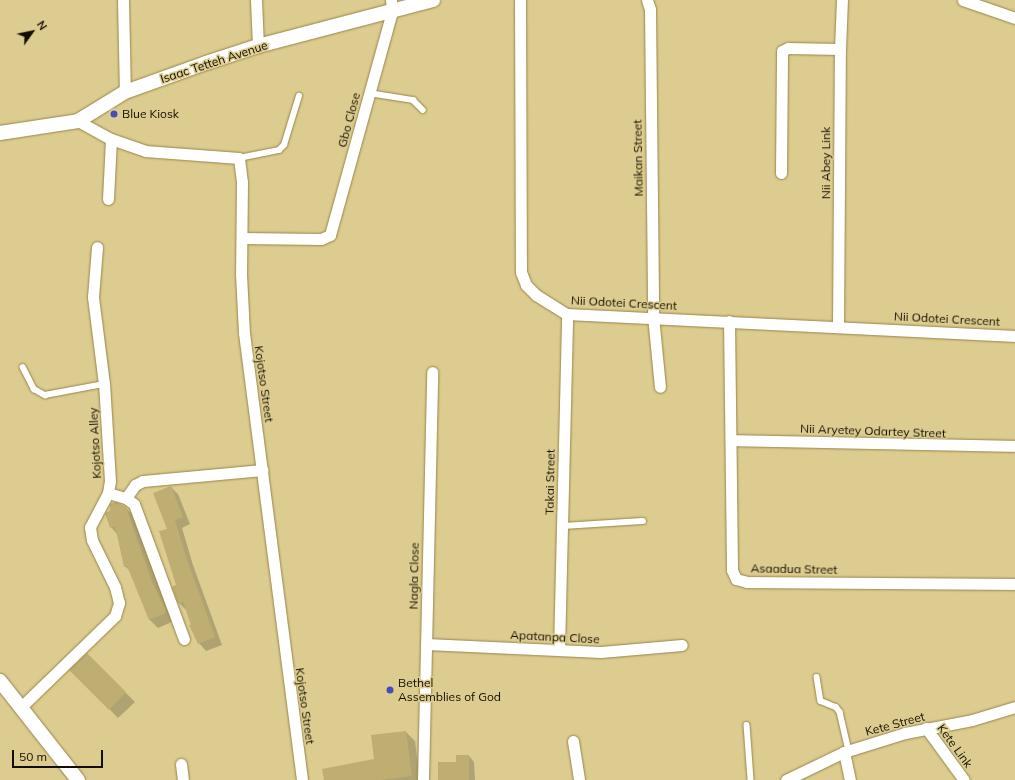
<!DOCTYPE html>
<style>
body{margin:0}
#map{position:relative;width:1015px;height:780px;overflow:hidden;background:#ddcc8f;font-family:Mulish,sans-serif}
div>[style]{position:absolute}
[style*='--x']{left:calc(var(--x)*1px);top:calc(var(--y)*1px);width:calc(var(--w)*1px);rotate:calc(var(--a)*1deg)}
.shadow>*{inset:0;background:#0003}
.building>*{inset:0;background:#beae72}
.roads{filter:drop-shadow(0 0 1px #96864b) drop-shadow(0 0 1px #96864b)}
.service>*{height:5.5px;margin:-2.75px;padding:0 2.75px;transform-origin:2.75px;border-radius:2.75px;background:#fff}
.minor>*{height:11px;margin:-5.5px;padding:0 5.5px;transform-origin:5.5px;border-radius:5.5px;background:#fff}
.tertiary>*{height:14px;margin:-7px;padding:0 7px;transform-origin:7px;border-radius:7px;background:#fff}
.dots>*{width:11px;height:11px;translate:-50% -50%;box-sizing:border-box;border:2px solid #ddcc8f;border-radius:50%}
span{translate:-50% -50%;white-space:nowrap;text-align:center;line-height:1.15;-webkit-text-stroke:3px #ddcc8f;paint-order:stroke}
.street-label{font-size:12px;color:#130d00}
.poi-label{font-size:12px;color:#130d00}
.left{translate:0 -50%;text-align:left}
.north{position:absolute;left:12px;top:12px;width:40px;height:40px;-webkit-text-stroke:3px #ddcc8f;paint-order:stroke;rotate:57deg;font-size:11px;font-weight:700;line-height:16px;text-align:center;color:#130d00}
.north::after{content:'';display:block;margin:auto;width:14px;height:18px;background:#130d00;clip-path:polygon(50% 0,100% 100%,50% 72%,0 100%)}
.scale{position:absolute;left:12px;top:750px;width:91px;height:18px;box-sizing:border-box;border:2px solid #130d00;border-top:0;padding-left:5px;font-size:12px;line-height:14px;white-space:nowrap;color:#130d00;-webkit-text-stroke:3px #ddcc8f;paint-order:stroke}
</style>
<div id="map">
<div class="shadow">
<div style="clip-path:polygon(171px 487px,178px 494px,190px 524px,182px 528px,193px 565px,222px 645px,206px 651px,199px 643px,187px 611px,179px 603px,168px 529px)"></div>
<div style="clip-path:polygon(126px 508px,134px 516px,174px 621px,158px 628px,150px 620px,130px 571px,125px 566px,117px 534px,111px 527px)"></div>
<div style="clip-path:polygon(87px 654px,135px 702px,118px 718px,71px 670px)"></div>
<div style="clip-path:polygon(406px 732px,415px 741px,420px 780px,325px 780px,375px 760px)"></div>
<div style="clip-path:polygon(469px 756px,474px 762px,475px 780px,440px 780px)"></div>
</div>
<div class="building">
<div style="clip-path:polygon(171px 486px,183px 517px,175px 520px,186px 557px,215px 637px,198px 644px,189px 625px,191px 625px,183px 602px,178px 603px,172px 587px,176px 585px,159px 531px,167px 529px,153px 493px)"></div>
<div style="clip-path:polygon(116px 502px,126px 507px,152px 582px,165px 608px,166px 613px,149px 620px,127px 566px,124px 567px,115px 526px,110px 528px,105px 513px,110px 511px,110px 504px)"></div>
<div style="clip-path:polygon(87px 653px,126px 692px,109px 710px,69px 670px)"></div>
<div style="clip-path:polygon(406px 731px,412px 776px,381px 780px,324px 780px,322px 769px,374px 759px,371px 735px)"></div>
<div style="clip-path:polygon(456px 755px,469px 755px,469px 780px,438px 780px,438px 762px,456px 762px)"></div>
</div>
<div class="roads">
<div class="service">
<div style="--x:369;--y:93;--w:45;--a:9"></div>
<div style="--x:413;--y:100;--w:14;--a:45"></div>
<div style="--x:239;--y:158;--w:41;--a:-11.3"></div>
<div style="--x:279;--y:150;--w:7;--a:-45"></div>
<div style="--x:284;--y:145;--w:51;--a:-73"></div>
<div style="--x:23;--y:367;--w:25;--a:63"></div>
<div style="--x:34;--y:389;--w:13;--a:29"></div>
<div style="--x:45;--y:395;--w:60;--a:-10.6"></div>
<div style="--x:562;--y:526;--w:81;--a:-3.5"></div>
<div style="--x:817;--y:677;--w:24;--a:81"></div>
<div style="--x:821;--y:701;--w:16;--a:22"></div>
<div style="--x:836;--y:707;--w:6;--a:51"></div>
<div style="--x:840;--y:712;--w:40;--a:77"></div>
<div style="--x:747;--y:725;--w:55;--a:85.8"></div>
</div>
<div class="minor">
<div style="--x:123;--y:0;--w:92;--a:88.8"></div>
<div style="--x:256;--y:0;--w:46;--a:87.5"></div>
<div style="--x:520;--y:0;--w:272;--a:89.8"></div>
<div style="--x:521;--y:272;--w:14;--a:69"></div>
<div style="--x:526;--y:285;--w:14;--a:45"></div>
<div style="--x:536;--y:295;--w:36;--a:32"></div>
<div style="--x:567;--y:314;--w:449;--a:2.8"></div>
<div style="--x:647;--y:0;--w:9;--a:72"></div>
<div style="--x:650;--y:9;--w:307;--a:89.4"></div>
<div style="--x:653;--y:316;--w:71;--a:84.4"></div>
<div style="--x:963;--y:0;--w:55;--a:19.1"></div>
<div style="--x:78;--y:121;--w:38;--a:29"></div>
<div style="--x:111;--y:139;--w:36;--a:19"></div>
<div style="--x:145;--y:151;--w:94;--a:4.3"></div>
<div style="--x:239;--y:158;--w:24;--a:83"></div>
<div style="--x:242;--y:182;--w:92;--a:90.6"></div>
<div style="--x:241;--y:274;--w:59;--a:87.1"></div>
<div style="--x:244;--y:333;--w:451;--a:82.6"></div>
<div style="--x:781;--y:173;--w:122;--a:-89.5"></div>
<div style="--x:782;--y:51;--w:7;--a:-27"></div>
<div style="--x:788;--y:48;--w:52;--a:1.1"></div>
<div style="--x:108;--y:199;--w:60;--a:-87.1"></div>
<div style="--x:242;--y:238;--w:79;--a:0.7"></div>
<div style="--x:321;--y:239;--w:10;--a:-24"></div>
<div style="--x:330;--y:235;--w:232;--a:-74.5"></div>
<div style="--x:392;--y:11;--w:11;--a:-95"></div>
<div style="--x:729;--y:321;--w:249;--a:89.3"></div>
<div style="--x:732;--y:570;--w:10;--a:66"></div>
<div style="--x:736;--y:579;--w:11;--a:15"></div>
<div style="--x:747;--y:582;--w:268;--a:0.4"></div>
<div style="--x:838;--y:326;--w:277;--a:-89.6"></div>
<div style="--x:840;--y:49;--w:49;--a:-87.7"></div>
<div style="--x:731;--y:440;--w:284;--a:1.2"></div>
<div style="--x:108;--y:493;--w:19;--a:16"></div>
<div style="--x:126;--y:498;--w:10;--a:37"></div>
<div style="--x:134;--y:504;--w:144;--a:69.7"></div>
<div style="--x:126;--y:498;--w:16;--a:-55"></div>
<div style="--x:135;--y:485;--w:9;--a:-27"></div>
<div style="--x:143;--y:481;--w:120;--a:-5.3"></div>
<div style="--x:426;--y:644;--w:175;--a:2.6"></div>
<div style="--x:601;--y:652;--w:81;--a:-4.9"></div>
<div style="--x:559;--y:650;--w:336;--a:-88.6"></div>
<div style="--x:21;--y:707;--w:131;--a:-44.1"></div>
<div style="--x:115;--y:616;--w:14;--a:-73"></div>
<div style="--x:119;--y:603;--w:16;--a:-104"></div>
<div style="--x:115;--y:587;--w:52;--a:-116.1"></div>
<div style="--x:92;--y:540;--w:13;--a:-99"></div>
<div style="--x:90;--y:527;--w:38;--a:-62"></div>
<div style="--x:108;--y:493;--w:12;--a:-81"></div>
<div style="--x:110;--y:481;--w:97;--a:-93.5"></div>
<div style="--x:104;--y:384;--w:88;--a:-97.2"></div>
<div style="--x:93;--y:297;--w:50;--a:-85.4"></div>
<div style="--x:926;--y:728;--w:64;--a:53.8"></div>
<div style="--x:573;--y:741;--w:39;--a:81"></div>
<div style="--x:844;--y:752;--w:29;--a:78"></div>
<div style="--x:181;--y:764;--w:16;--a:83"></div>
<div style="--x:423;--y:780;--w:408;--a:-88.7"></div>
<div style="--x:786;--y:780;--w:64;--a:-25.8"></div>
<div style="--x:844;--y:752;--w:64;--a:-17.3"></div>
<div style="--x:905;--y:733;--w:68;--a:-11"></div>
<div style="--x:972;--y:720;--w:45;--a:-16.8"></div>
</div>
<div class="tertiary">
<div style="--x:0;--y:133;--w:79;--a:-8.7"></div>
<div style="--x:78;--y:121;--w:55;--a:-31.7"></div>
<div style="--x:125;--y:92;--w:86;--a:-19.7"></div>
<div style="--x:206;--y:63;--w:55;--a:-18.1"></div>
<div style="--x:258;--y:46;--w:181;--a:-14.7"></div>
<div style="--x:0;--y:681;--w:126;--a:51.8"></div>
</div>
</div>
<div class="dots">
<div style="left:114px;top:114px;background:#444cc0"></div>
<div style="left:390px;top:690px;background:#444cc0"></div>
</div>
<div class="street-label">
<span style="left:214px;top:62px;rotate:-18deg">Isaac Tetteh Avenue</span>
<span style="left:349px;top:120px;rotate:-75deg">Gbo Close</span>
<span style="left:638px;top:158px;rotate:-91deg">Maikan Street</span>
<span style="left:826px;top:163px;rotate:-90deg">Nii Abey Link</span>
<span style="left:624px;top:303px;rotate:3deg">Nii Odotei Crescent</span>
<span style="left:947px;top:319px;rotate:3deg">Nii Odotei Crescent</span>
<span style="left:264px;top:384px;rotate:82deg">Kojotso Street</span>
<span style="left:873px;top:431px;rotate:2deg">Nii Aryetey Odartey Street</span>
<span style="left:95px;top:443px;rotate:-93deg">Kojotso Alley</span>
<span style="left:550px;top:482px;rotate:-89deg">Takai Street</span>
<span style="left:794px;top:569px;rotate:1deg">Asaadua Street</span>
<span style="left:414px;top:576px;rotate:-89deg">Nagla Close</span>
<span style="left:555px;top:637px;rotate:3deg">Apatanpa Close</span>
<span style="left:305px;top:706px;rotate:82deg">Kojotso Street</span>
<span style="left:895px;top:724px;rotate:-15deg">Kete Street</span>
<span style="left:955px;top:746px;rotate:54deg">Kete Link</span>
</div>
<div class="poi-label">
<span class="left" style="left:122px;top:114px">Blue Kiosk</span>
<span class="left" style="left:398px;top:690px">Bethel<br>Assemblies of God</span>
</div>
<div class="north">N</div>
<div class="scale">50 m</div>
</div>
